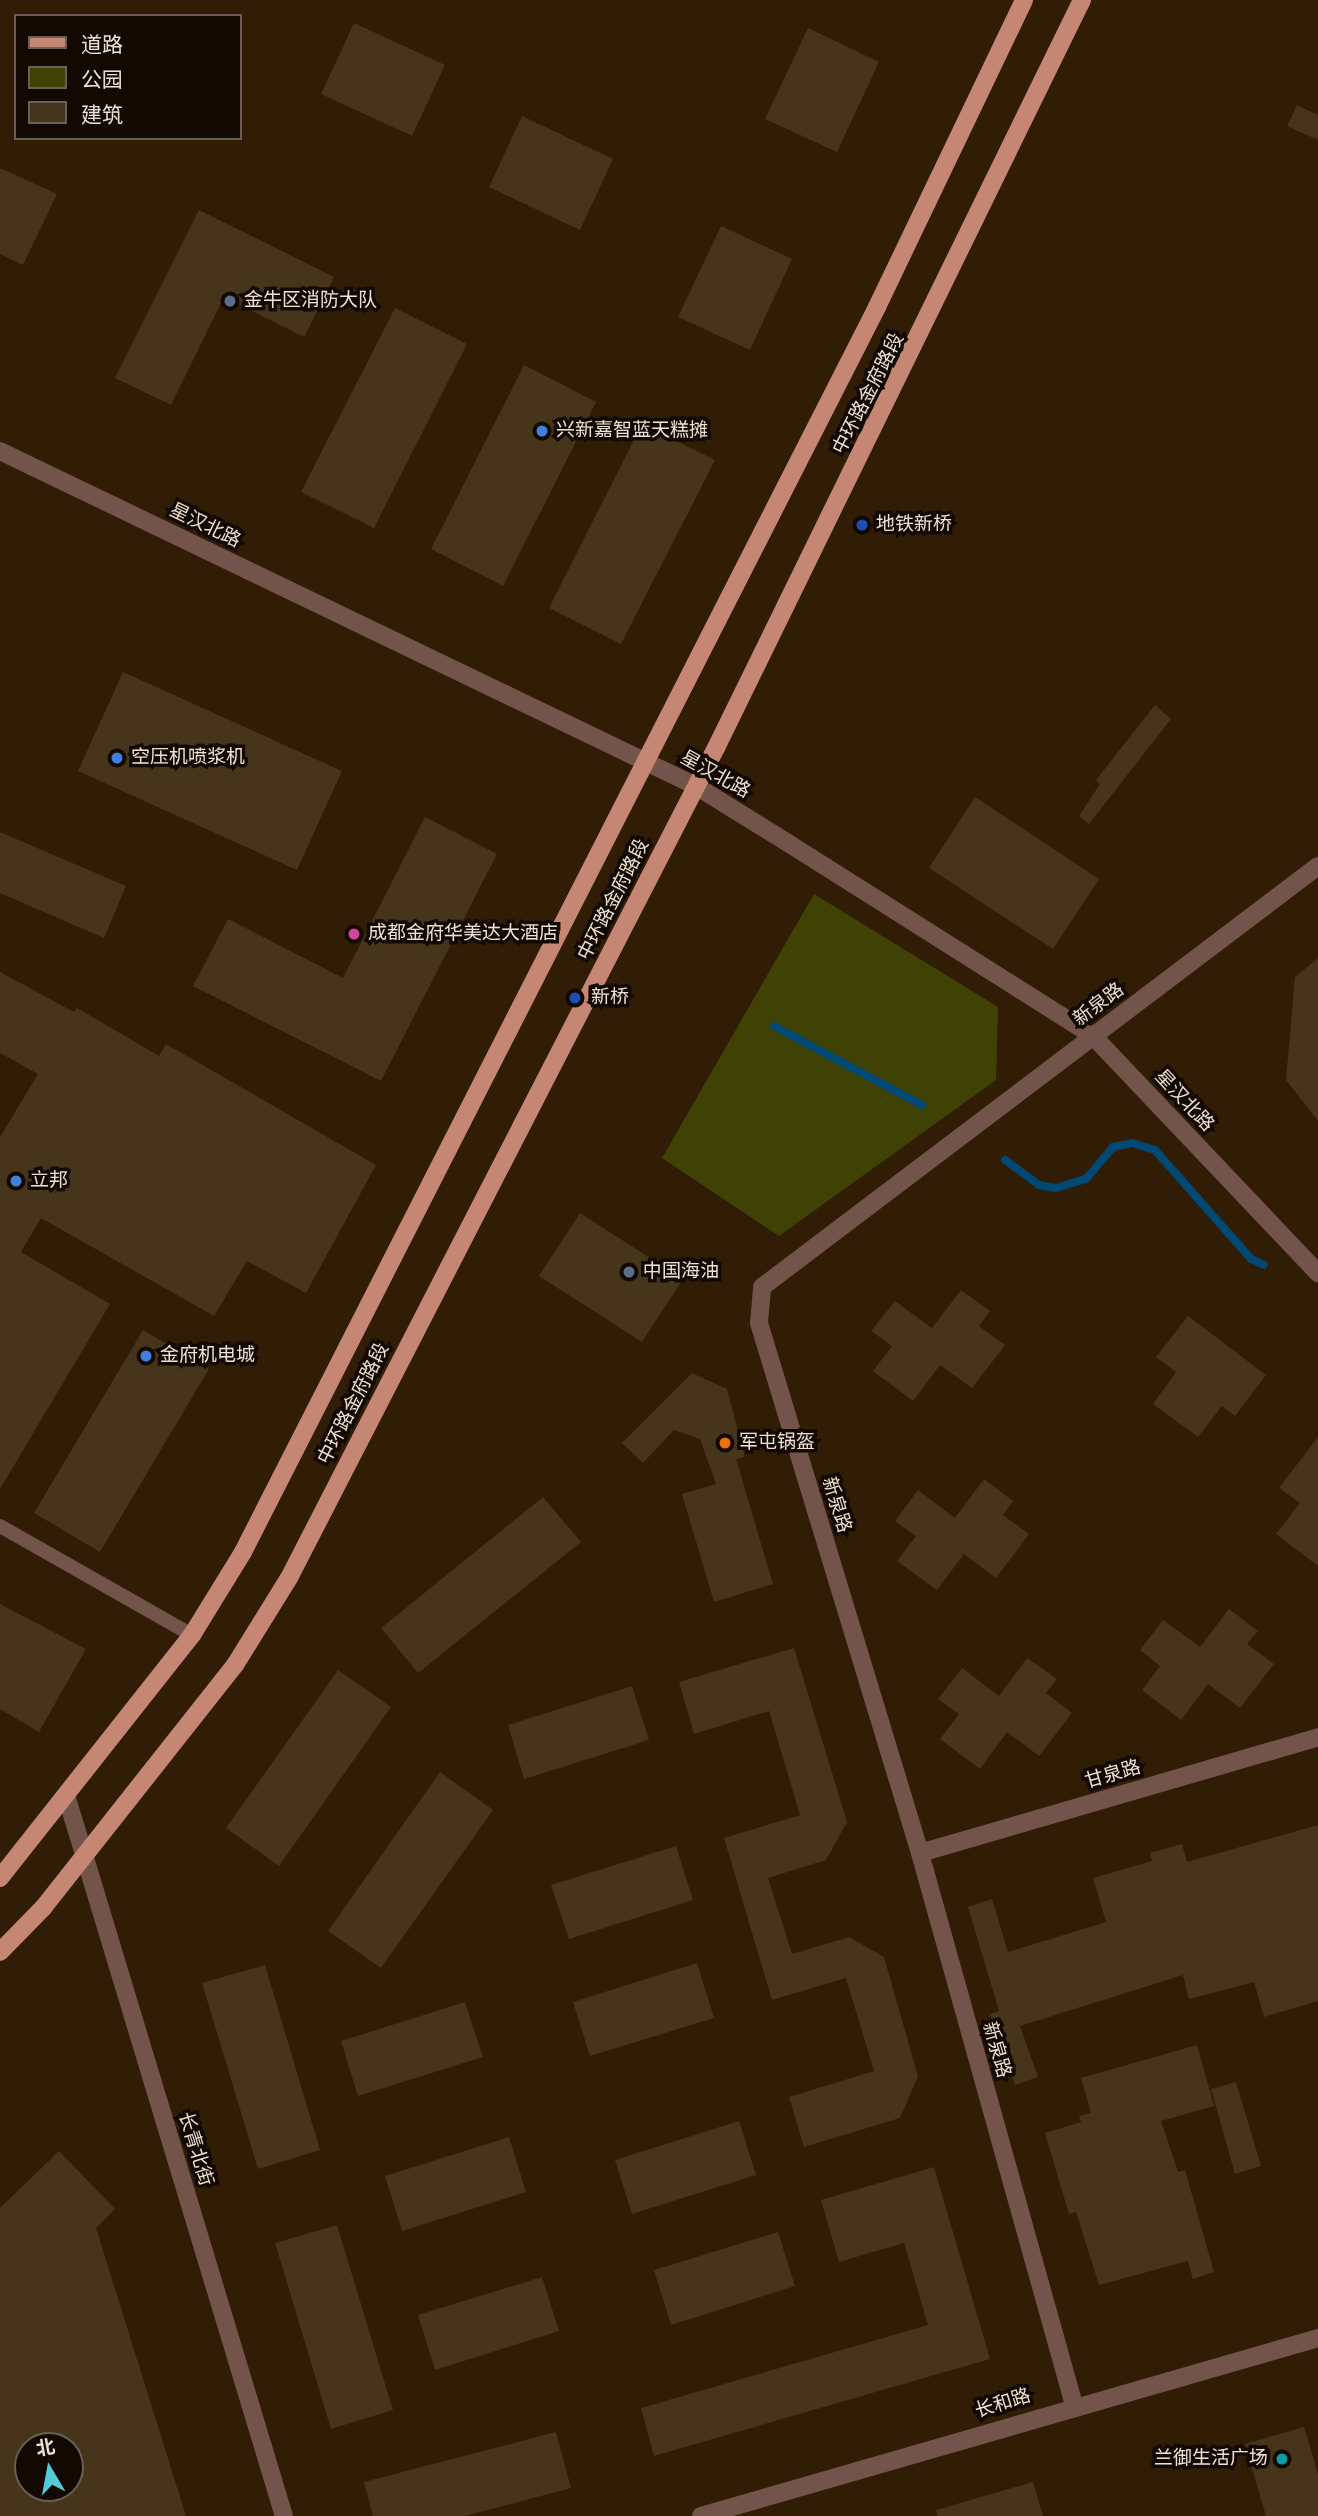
<!DOCTYPE html>
<meta charset="utf-8">
<style>
body{margin:0}
#map{position:relative;width:1318px;height:2516px;overflow:hidden;background:#311c05;font-family:Signika,"Noto Sans SC",sans-serif}
div>[style]{position:absolute}
[style*='--x']{left:calc(var(--x)*1px);top:calc(var(--y)*1px);width:calc(var(--w)*1px);rotate:calc(var(--a)*1deg)}
.green>*{inset:0;background:#404205}
.stream>*{height:8px;margin:-4px;padding:0 4px;transform-origin:4px;border-radius:4px;background:#004975}
.building>*{inset:0;background:#46351a}
.service>*{height:14px;margin:-7px;padding:0 7px;transform-origin:7px;border-radius:7px;background:#73544b}
.minor>*{height:18px;margin:-9px;padding:0 9px;transform-origin:9px;border-radius:9px;background:#73544b}
.tertiary>*{height:18px;margin:-9px;padding:0 9px;transform-origin:9px;border-radius:9px;background:#73544b}
.primary>*{height:18px;margin:-9px;padding:0 9px;transform-origin:9px;border-radius:9px;background:#c58674}
.dots>*{width:19px;height:19px;translate:-50% -50%;box-sizing:border-box;border:4px solid #120902;border-radius:50%}
span{translate:-50% -50%;white-space:nowrap;text-align:center;line-height:1.15;-webkit-text-stroke:7px #120902;paint-order:stroke}
.poi-label{font-size:19px;color:#eee0d3}
.left{translate:0 -50%;text-align:left}
.right{translate:-100% -50%;text-align:right}
.street-label{font-size:19px;color:#eee0d3}
.legend{position:absolute;left:14px;top:14px;width:228px;height:126px;box-sizing:border-box;background:#120902;border:2px solid #6a5f56;margin:0;padding:9px 12px;list-style:none;font-size:21px;color:#eee0d3}
.legend li{display:flex;align-items:center;gap:14px;height:35px}
.legend b{width:35px;border:2px solid #6a5f56}
.north{position:absolute;left:14px;top:2432px;width:70px;height:70px;box-sizing:border-box;background:#120902;border:2px solid #6a5f56;border-radius:50%;rotate:350deg;font-size:19px;font-weight:700;line-height:28px;text-align:center;color:#eee0d3}
.north::after{content:'';display:block;margin:auto;width:24px;height:32px;background:#52cbd7;clip-path:polygon(50% 0,100% 100%,50% 72%,0 100%)}
</style>
<div id="map">
<div class="green">
<div style="clip-path:polygon(814px 894px,998px 1007px,996px 1080px,779px 1236px,662px 1158px)"></div>
</div>
<div class="stream">
<div style="--x:774;--y:1026;--w:168;--a:28.1"></div>
<div style="--x:1005;--y:1160;--w:42;--a:36.3"></div>
<div style="--x:1039;--y:1185;--w:17;--a:10"></div>
<div style="--x:1056;--y:1188;--w:31;--a:-17"></div>
<div style="--x:1086;--y:1179;--w:42;--a:-49.8"></div>
<div style="--x:1113;--y:1147;--w:19;--a:-12"></div>
<div style="--x:1132;--y:1143;--w:24;--a:17"></div>
<div style="--x:1155;--y:1150;--w:145;--a:48.6"></div>
<div style="--x:1251;--y:1259;--w:14;--a:25"></div>
</div>
<div class="building">
<div style="clip-path:polygon(354px 23px,445px 65px,412px 136px,321px 94px)"></div>
<div style="clip-path:polygon(808px 28px,879px 62px,837px 152px,765px 119px)"></div>
<div style="clip-path:polygon(1297px 105px,1318px 115px,1318px 140px,1287px 126px)"></div>
<div style="clip-path:polygon(522px 116px,613px 159px,580px 230px,489px 187px)"></div>
<div style="clip-path:polygon(0 168px,57px 194px,23px 265px,0 254px)"></div>
<div style="clip-path:polygon(199px 210px,334px 277px,304px 337px,224px 297px,171px 405px,115px 378px)"></div>
<div style="clip-path:polygon(721px 226px,792px 259px,750px 350px,678px 317px)"></div>
<div style="clip-path:polygon(395px 308px,467px 344px,374px 528px,301px 492px)"></div>
<div style="clip-path:polygon(524px 365px,596px 402px,503px 586px,431px 549px)"></div>
<div style="clip-path:polygon(642px 424px,715px 460px,621px 644px,549px 608px)"></div>
<div style="clip-path:polygon(123px 672px,342px 771px,297px 870px,78px 771px)"></div>
<div style="clip-path:polygon(1155px 705px,1171px 719px,1089px 824px,1079px 816px,1100px 784px,1096px 780px)"></div>
<div style="clip-path:polygon(975px 797px,1099px 879px,1053px 949px,929px 868px)"></div>
<div style="clip-path:polygon(425px 817px,497px 854px,381px 1081px,193px 986px,228px 919px,343px 978px)"></div>
<div style="clip-path:polygon(0 832px,126px 886px,104px 938px,0 893px)"></div>
<div style="clip-path:polygon(1318px 958px,1318px 1121px,1286px 1080px,1295px 977px)"></div>
<div style="clip-path:polygon(0 972px,74px 1012px,77px 1008px,159px 1056px,166px 1044px,376px 1165px,306px 1293px,247px 1261px,214px 1316px,41px 1218px,21px 1252px,110px 1304px,0 1489px,0 1137px,38px 1074px,0 1053px)"></div>
<div style="clip-path:polygon(580px 1213px,683px 1279px,642px 1342px,539px 1276px)"></div>
<div style="clip-path:polygon(961px 1290px,990px 1311px,979px 1326px,1005px 1345px,972px 1388px,940px 1365px,913px 1401px,873px 1371px,892px 1346px,871px 1331px,895px 1301px,932px 1328px)"></div>
<div style="clip-path:polygon(1188px 1316px,1266px 1375px,1235px 1416px,1222px 1406px,1198px 1437px,1153px 1404px,1176px 1372px,1156px 1357px)"></div>
<div style="clip-path:polygon(143px 1330px,209px 1369px,100px 1552px,34px 1513px)"></div>
<div style="clip-path:polygon(692px 1373px,727px 1389px,745px 1457px,736px 1459px,773px 1584px,714px 1602px,682px 1494px,716px 1484px,700px 1439px,674px 1430px,643px 1463px,622px 1443px)"></div>
<div style="clip-path:polygon(1318px 1437px,1318px 1566px,1276px 1534px,1300px 1503px,1279px 1488px)"></div>
<div style="clip-path:polygon(984px 1479px,1013px 1501px,1003px 1515px,1029px 1534px,996px 1578px,964px 1554px,937px 1590px,897px 1561px,916px 1536px,895px 1521px,918px 1490px,955px 1518px)"></div>
<div style="clip-path:polygon(543px 1497px,581px 1542px,418px 1673px,381px 1628px)"></div>
<div style="clip-path:polygon(0 1604px,86px 1649px,39px 1732px,0 1709px)"></div>
<div style="clip-path:polygon(1229px 1609px,1258px 1631px,1247px 1644px,1274px 1664px,1240px 1708px,1208px 1684px,1181px 1720px,1142px 1690px,1160px 1666px,1140px 1650px,1163px 1620px,1200px 1647px)"></div>
<div style="clip-path:polygon(794px 1648px,847px 1822px,826px 1860px,768px 1878px,792px 1954px,849px 1937px,884px 1957px,918px 2076px,900px 2118px,804px 2147px,789px 2097px,874px 2071px,846px 1978px,772px 2000px,724px 1838px,800px 1815px,769px 1711px,694px 1734px,679px 1682px)"></div>
<div style="clip-path:polygon(1027px 1658px,1057px 1679px,1046px 1693px,1072px 1713px,1039px 1756px,1007px 1732px,980px 1769px,940px 1739px,959px 1714px,938px 1699px,962px 1668px,999px 1696px)"></div>
<div style="clip-path:polygon(338px 1670px,391px 1707px,279px 1866px,226px 1828px)"></div>
<div style="clip-path:polygon(632px 1686px,649px 1740px,524px 1779px,508px 1725px)"></div>
<div style="clip-path:polygon(440px 1772px,493px 1810px,381px 1968px,328px 1931px)"></div>
<div style="clip-path:polygon(1318px 1825px,1318px 2001px,1264px 2017px,1254px 1982px,1189px 1999px,1183px 1975px,1020px 2026px,1038px 2077px,1015px 2085px,990px 2014px,999px 2011px,968px 1907px,992px 1899px,1008px 1952px,1106px 1922px,1093px 1878px,1152px 1861px,1150px 1853px,1182px 1844px,1187px 1862px)"></div>
<div style="clip-path:polygon(676px 1846px,693px 1900px,569px 1939px,551px 1885px)"></div>
<div style="clip-path:polygon(697px 1963px,714px 2018px,590px 2056px,573px 2002px)"></div>
<div style="clip-path:polygon(265px 1965px,320px 2150px,258px 2169px,202px 1983px)"></div>
<div style="clip-path:polygon(465px 2002px,483px 2057px,358px 2096px,341px 2041px)"></div>
<div style="clip-path:polygon(1197px 2045px,1214px 2106px,1161px 2121px,1178px 2172px,1185px 2170px,1214px 2272px,1193px 2279px,1188px 2261px,1099px 2285px,1076px 2212px,1069px 2214px,1045px 2133px,1081px 2122px,1079px 2116px,1091px 2113px,1081px 2078px)"></div>
<div style="clip-path:polygon(1236px 2082px,1261px 2166px,1235px 2174px,1211px 2089px)"></div>
<div style="clip-path:polygon(739px 2121px,756px 2175px,632px 2214px,615px 2160px)"></div>
<div style="clip-path:polygon(509px 2137px,526px 2192px,402px 2231px,385px 2176px)"></div>
<div style="clip-path:polygon(evenodd,59px 2151px,115px 2209px,96px 2228px,186px 2516px,0 2516px,0 2208px,59px 2151px,28px 2446px,70px 2446px,70px 2488px,28px 2488px,28px 2446px)"></div>
<div style="clip-path:polygon(934px 2167px,990px 2359px,654px 2456px,641px 2408px,928px 2325px,904px 2243px,839px 2262px,821px 2200px)"></div>
<div style="clip-path:polygon(337px 2225px,393px 2410px,331px 2429px,275px 2243px)"></div>
<div style="clip-path:polygon(778px 2232px,795px 2286px,671px 2325px,654px 2270px)"></div>
<div style="clip-path:polygon(542px 2277px,559px 2331px,435px 2370px,418px 2315px)"></div>
<div style="clip-path:polygon(1304px 2427px,1318px 2474px,1318px 2516px,1266px 2516px,1245px 2444px)"></div>
<div style="clip-path:polygon(556px 2432px,571px 2488px,465px 2516px,373px 2516px,364px 2482px)"></div>
<div style="clip-path:polygon(1033px 2482px,1043px 2516px,937px 2516px,936px 2510px)"></div>
</div>
<div class="service">
<div style="--x:0;--y:1526;--w:221;--a:29.6"></div>
</div>
<div class="minor">
<div style="--x:66;--y:1795;--w:753;--a:73.18"></div>
<div style="--x:920;--y:1853;--w:415;--a:-16.2"></div>
</div>
<div class="tertiary">
<div style="--x:0;--y:451;--w:772;--a:25.7"></div>
<div style="--x:696;--y:786;--w:108;--a:31.8"></div>
<div style="--x:788;--y:843;--w:361;--a:32.3"></div>
<div style="--x:1093;--y:1036;--w:327;--a:46.5"></div>
<div style="--x:1074;--y:2405;--w:573;--a:-105.59"></div>
<div style="--x:920;--y:1853;--w:554;--a:-106.9"></div>
<div style="--x:759;--y:1323;--w:36;--a:-85"></div>
<div style="--x:762;--y:1287;--w:697;--a:-37.13"></div>
<div style="--x:701;--y:2516;--w:642;--a:-16.09"></div>
</div>
<div class="primary">
<div style="--x:0;--y:1878;--w:310;--a:-51.7"></div>
<div style="--x:192;--y:1635;--w:97;--a:-58.4"></div>
<div style="--x:243;--y:1552;--w:1397;--a:-63.01"></div>
<div style="--x:877;--y:307;--w:340;--a:-64.4"></div>
<div style="--x:0;--y:1952;--w:62;--a:-45.7"></div>
<div style="--x:43;--y:1908;--w:310;--a:-51.7"></div>
<div style="--x:235;--y:1665;--w:102;--a:-58.2"></div>
<div style="--x:289;--y:1578;--w:933;--a:-62.78"></div>
<div style="--x:716;--y:748;--w:833;--a:-63.93"></div>
</div>
<div class="dots">
<div style="left:230px;top:301px;background:#5c6f8a"></div>
<div style="left:542px;top:431px;background:#3f7fe0"></div>
<div style="left:862px;top:525px;background:#1a4fb4"></div>
<div style="left:117px;top:758px;background:#3f7fe0"></div>
<div style="left:354px;top:934px;background:#d1479c"></div>
<div style="left:575px;top:998px;background:#1a4fb4"></div>
<div style="left:16px;top:1181px;background:#3f7fe0"></div>
<div style="left:629px;top:1272px;background:#5c6f8a"></div>
<div style="left:146px;top:1356px;background:#3f7fe0"></div>
<div style="left:725px;top:1443px;background:#e8710a"></div>
<div style="left:1282px;top:2459px;background:#0f9aa8"></div>
</div>
<div class="poi-label">
<span class="left" style="left:244px;top:301px">金牛区消防大队</span>
<span class="left" style="left:556px;top:431px">兴新嘉智蓝天糕摊</span>
<span class="left" style="left:876px;top:525px">地铁新桥</span>
<span class="left" style="left:131px;top:758px">空压机喷浆机</span>
<span class="left" style="left:368px;top:934px">成都金府华美达大酒店</span>
<span class="left" style="left:591px;top:998px">新桥</span>
<span class="left" style="left:30px;top:1181px">立邦</span>
<span class="left" style="left:643px;top:1272px">中国海油</span>
<span class="left" style="left:160px;top:1356px">金府机电城</span>
<span class="left" style="left:739px;top:1443px">军屯锅盔</span>
<span class="right" style="left:1268px;top:2459px">兰御生活广场</span>
</div>
<div class="street-label">
<span style="left:869px;top:394px;rotate:-63deg">中环路金府路段</span>
<span style="left:205px;top:526px;rotate:26deg">星汉北路</span>
<span style="left:715px;top:775px;rotate:29deg">星汉北路</span>
<span style="left:614px;top:900px;rotate:-63deg">中环路金府路段</span>
<span style="left:1099px;top:1005px;rotate:-37deg">新泉路</span>
<span style="left:1184px;top:1101px;rotate:47deg">星汉北路</span>
<span style="left:354px;top:1404px;rotate:-63deg">中环路金府路段</span>
<span style="left:836px;top:1505px;rotate:73deg">新泉路</span>
<span style="left:1113px;top:1775px;rotate:-16deg">甘泉路</span>
<span style="left:996px;top:2050px;rotate:74deg">新泉路</span>
<span style="left:195px;top:2149px;rotate:73deg">长青北街</span>
<span style="left:1003px;top:2404px;rotate:-17deg">长和路</span>
</div>
<ul class="legend">
<li><b style="height:9px;background:#c58674"></b>道路</li>
<li><b style="height:19px;background:#404205"></b>公园</li>
<li><b style="height:19px;background:#46351a"></b>建筑</li>
</ul>
<div class="north">北</div>
</div>
